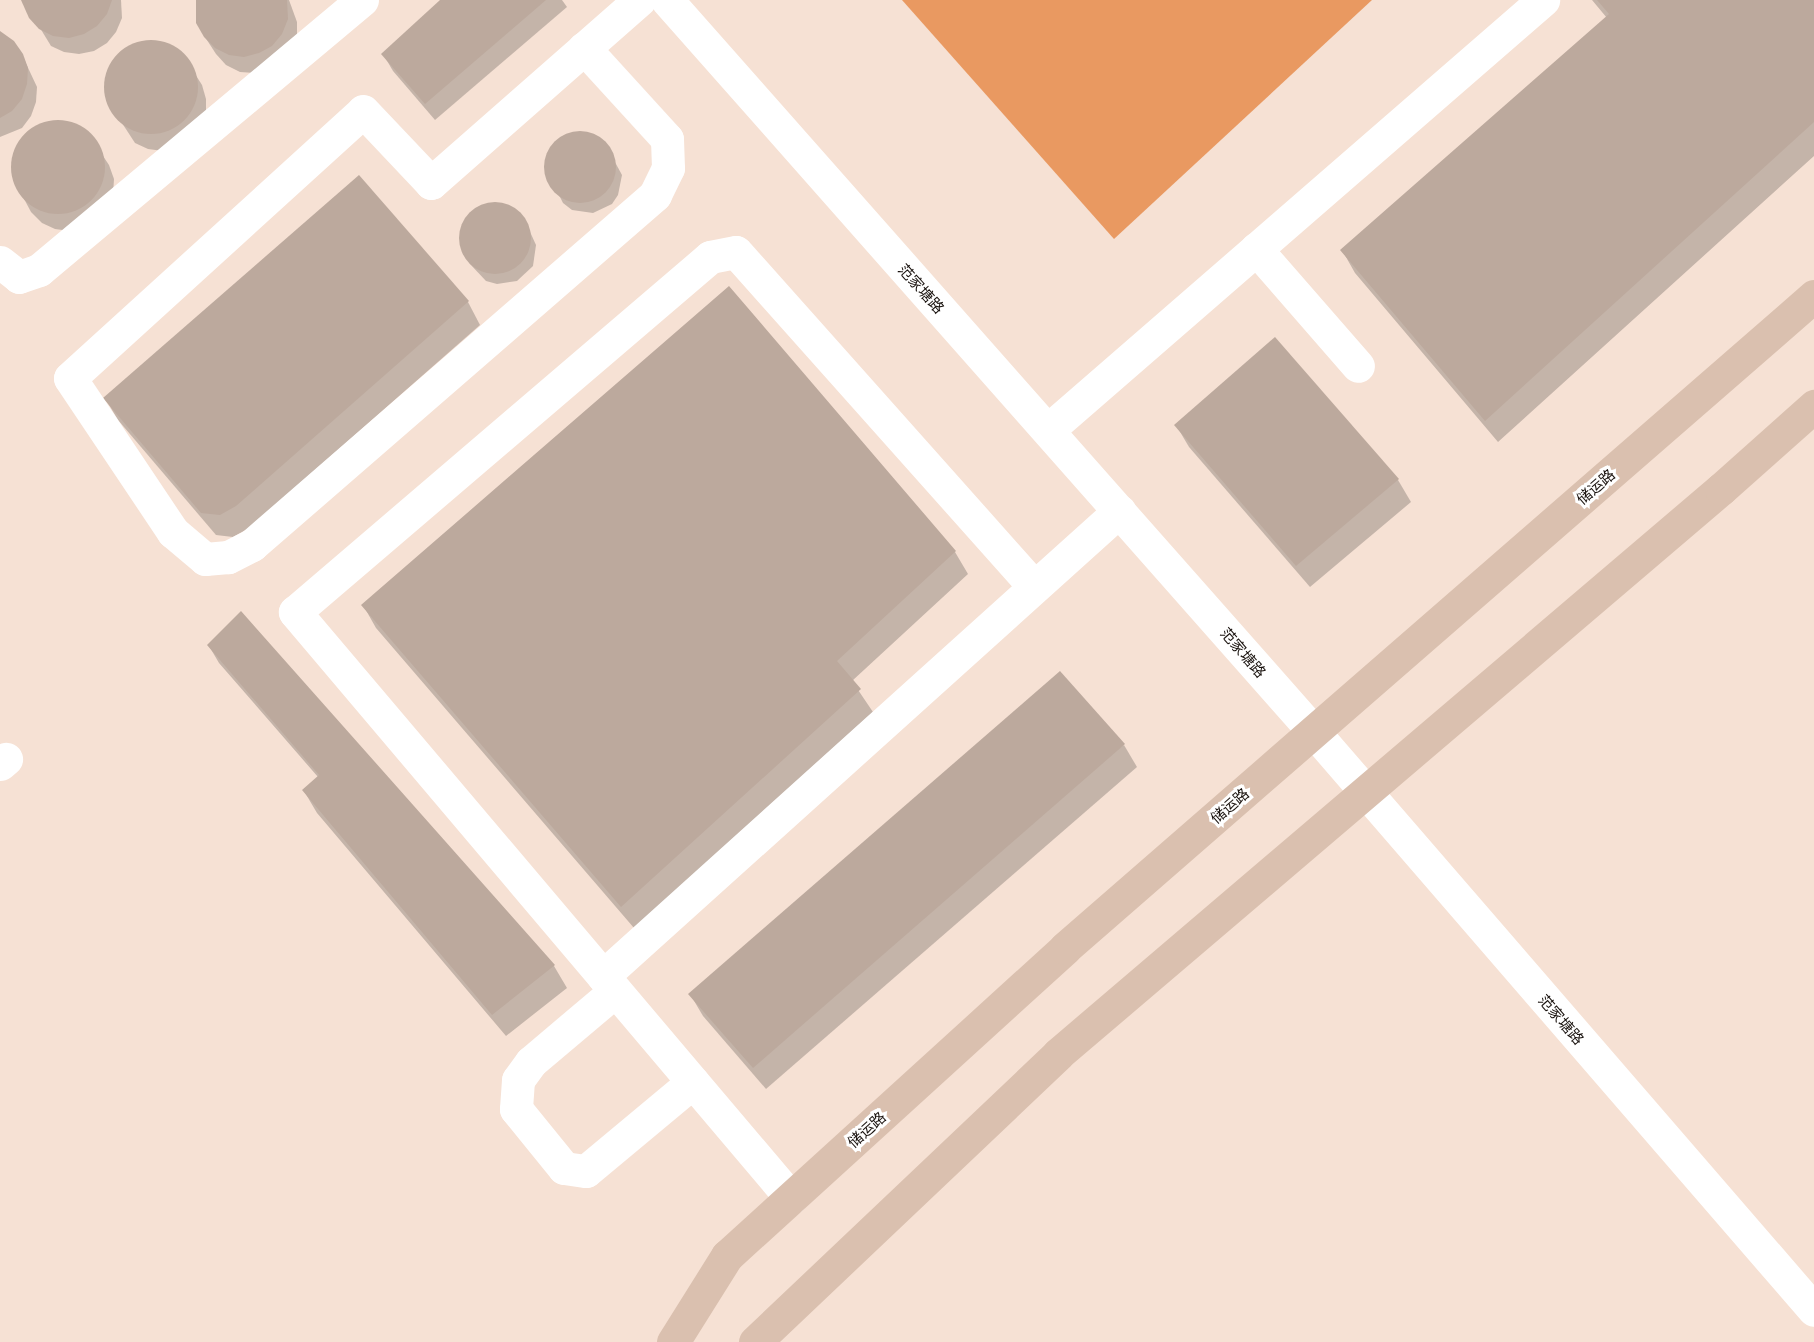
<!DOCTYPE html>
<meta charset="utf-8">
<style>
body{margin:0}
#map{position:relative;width:1814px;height:1342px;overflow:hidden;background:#f6e1d4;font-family:Literata,"Noto Sans SC",serif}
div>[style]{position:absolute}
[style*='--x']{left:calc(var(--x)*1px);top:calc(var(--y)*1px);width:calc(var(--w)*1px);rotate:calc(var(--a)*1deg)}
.water>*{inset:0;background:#e99961}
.shadow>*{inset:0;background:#0003}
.building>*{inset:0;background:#bca99d}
.round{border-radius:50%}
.minor>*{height:33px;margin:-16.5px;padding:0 16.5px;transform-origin:16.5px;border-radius:16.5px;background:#fff}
.major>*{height:33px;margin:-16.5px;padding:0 16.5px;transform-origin:16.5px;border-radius:16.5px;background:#dac0af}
span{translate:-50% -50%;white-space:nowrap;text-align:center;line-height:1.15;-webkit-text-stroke:6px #fff;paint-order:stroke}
.street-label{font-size:15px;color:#18110d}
</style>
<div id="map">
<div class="water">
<div style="clip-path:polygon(902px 0,1372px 0,1114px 239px)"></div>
</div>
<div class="shadow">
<div style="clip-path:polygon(23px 0,121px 0,122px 18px,116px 32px,107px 43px,94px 51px,79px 54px,64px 52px,51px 46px)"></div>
<div style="clip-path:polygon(198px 0,289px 0,297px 22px,297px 37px,255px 73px,240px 72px,226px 65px,216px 54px,205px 37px)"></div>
<div style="clip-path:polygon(443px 0,562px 0,567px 7px,435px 120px,393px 71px,383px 54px)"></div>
<div style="clip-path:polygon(1592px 0,1814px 0,1814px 156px,1498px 442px,1355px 273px,1342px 250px,1607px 18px)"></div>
<div style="clip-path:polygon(0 34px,22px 55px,37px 87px,36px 102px,31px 116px,22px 128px,0 137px)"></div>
<div style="clip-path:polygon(141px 42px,156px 42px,170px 46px,183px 55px,202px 85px,206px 99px,206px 114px,163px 151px,148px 149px,135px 143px,107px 100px,105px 85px,108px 71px,115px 58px,127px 48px)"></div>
<div style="clip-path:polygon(63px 122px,77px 126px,89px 135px,109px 165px,114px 179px,113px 194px,70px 231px,55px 229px,42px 223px,31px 212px,14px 180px,12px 165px,15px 151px,23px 138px,34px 128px,48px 123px)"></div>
<div style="clip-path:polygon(583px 132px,595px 135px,604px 142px,622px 175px,618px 195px,612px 204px,593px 213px,572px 210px,563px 203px,546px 169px,552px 147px,571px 134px)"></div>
<div style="clip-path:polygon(359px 177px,468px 302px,480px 325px,249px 528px,233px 537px,216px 535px,118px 420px,105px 398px)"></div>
<div style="clip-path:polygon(497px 203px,509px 206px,526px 223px,536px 245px,533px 266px,517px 281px,497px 284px,486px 281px,470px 264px,460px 240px,466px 218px,486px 205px)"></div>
<div style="clip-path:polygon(728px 288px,955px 552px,968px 574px,852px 681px,873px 712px,634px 928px,376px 628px,363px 605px)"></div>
<div style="clip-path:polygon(1275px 339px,1398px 480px,1411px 502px,1310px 587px,1189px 447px,1176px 425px)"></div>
<div style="clip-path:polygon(209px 646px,554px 966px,567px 988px,506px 1036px,317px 813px,304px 791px,318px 777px,219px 663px)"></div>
<div style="clip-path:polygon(1124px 745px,1137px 767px,766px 1089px,703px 1016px,690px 994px)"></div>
</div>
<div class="building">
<div style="clip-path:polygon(21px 0,112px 0,107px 14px,97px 26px,84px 34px,69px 38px,53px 36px,39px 29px,29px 18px)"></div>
<div style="clip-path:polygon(196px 0,287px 0,288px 19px,282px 34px,272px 46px,259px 53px,244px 57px,229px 55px,215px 48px,204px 37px,196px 23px)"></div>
<div style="clip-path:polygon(440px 0,546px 0,425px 104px,381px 54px)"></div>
<div style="clip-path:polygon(1597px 0,1814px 0,1814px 122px,1485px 421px,1340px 250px,1609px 14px)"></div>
<div style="clip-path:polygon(0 31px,14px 41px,23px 54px,28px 68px,27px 84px,22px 99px,12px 111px,0 118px)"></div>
<div class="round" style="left:104px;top:40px;width:94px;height:94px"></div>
<div class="round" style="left:11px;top:120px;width:94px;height:94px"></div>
<div class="round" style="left:544px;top:131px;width:72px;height:72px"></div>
<div style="clip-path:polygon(359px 175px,469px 301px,236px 506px,220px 515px,201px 513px,103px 398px)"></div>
<div class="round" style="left:459px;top:202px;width:72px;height:72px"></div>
<div style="clip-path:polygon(729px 286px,956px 551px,837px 661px,861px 689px,621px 907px,361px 605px)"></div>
<div style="clip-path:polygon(1275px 337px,1399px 479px,1296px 566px,1174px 425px)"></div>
<div style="clip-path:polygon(241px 611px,555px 965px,492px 1015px,302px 790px,319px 775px,207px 645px)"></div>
<div style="clip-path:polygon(1060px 671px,1125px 744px,753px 1068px,688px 994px)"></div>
</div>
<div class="minor">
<div style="--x:667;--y:0;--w:977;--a:48.53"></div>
<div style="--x:1314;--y:732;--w:764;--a:49.14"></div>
<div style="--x:584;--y:48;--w:123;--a:47.6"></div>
<div style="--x:667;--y:139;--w:29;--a:88"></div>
<div style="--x:668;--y:168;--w:30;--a:116"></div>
<div style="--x:655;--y:195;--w:534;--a:139.03"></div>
<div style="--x:252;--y:545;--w:27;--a:153"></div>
<div style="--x:228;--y:557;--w:23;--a:175"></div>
<div style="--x:205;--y:559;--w:42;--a:-139.8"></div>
<div style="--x:173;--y:532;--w:185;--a:-123.8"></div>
<div style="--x:70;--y:378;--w:396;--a:-42.3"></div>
<div style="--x:363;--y:111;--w:99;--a:46.6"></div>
<div style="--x:431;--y:183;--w:277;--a:-41.3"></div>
<div style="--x:1256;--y:249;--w:155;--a:48.9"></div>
<div style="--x:0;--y:262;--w:24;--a:38"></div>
<div style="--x:19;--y:277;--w:21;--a:-19"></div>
<div style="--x:39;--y:270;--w:421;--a:-39.9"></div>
<div style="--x:1048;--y:430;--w:656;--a:-40.98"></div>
<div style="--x:0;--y:764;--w:8;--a:-40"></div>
<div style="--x:603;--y:976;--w:695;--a:-42.02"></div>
<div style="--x:615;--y:991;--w:110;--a:139.8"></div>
<div style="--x:531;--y:1062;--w:22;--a:126"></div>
<div style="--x:518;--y:1080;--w:29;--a:94"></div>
<div style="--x:516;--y:1109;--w:76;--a:50.9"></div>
<div style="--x:564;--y:1168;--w:22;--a:8"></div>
<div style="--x:586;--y:1171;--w:139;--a:-39.8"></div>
<div style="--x:791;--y:1198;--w:768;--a:-130.25"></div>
<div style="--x:295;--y:612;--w:546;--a:-40.54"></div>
<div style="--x:710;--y:257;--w:26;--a:-11"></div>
<div style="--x:736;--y:252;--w:448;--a:48.3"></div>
</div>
<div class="major">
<div style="--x:673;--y:1342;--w:102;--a:-57.9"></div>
<div style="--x:727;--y:1256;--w:457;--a:-42.3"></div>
<div style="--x:1065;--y:948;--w:993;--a:-41.04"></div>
<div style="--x:755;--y:1342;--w:418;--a:-43.5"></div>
<div style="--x:1058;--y:1054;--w:871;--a:-40.44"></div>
<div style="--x:1721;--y:489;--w:125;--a:-41.7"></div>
</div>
<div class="street-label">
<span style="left:922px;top:288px;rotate:48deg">范家塘路</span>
<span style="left:1595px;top:486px;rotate:-41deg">储运路</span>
<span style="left:1244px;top:652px;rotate:49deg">范家塘路</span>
<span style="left:1229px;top:805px;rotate:-41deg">储运路</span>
<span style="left:1562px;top:1019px;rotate:49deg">范家塘路</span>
<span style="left:866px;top:1129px;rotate:-42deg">储运路</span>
</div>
</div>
